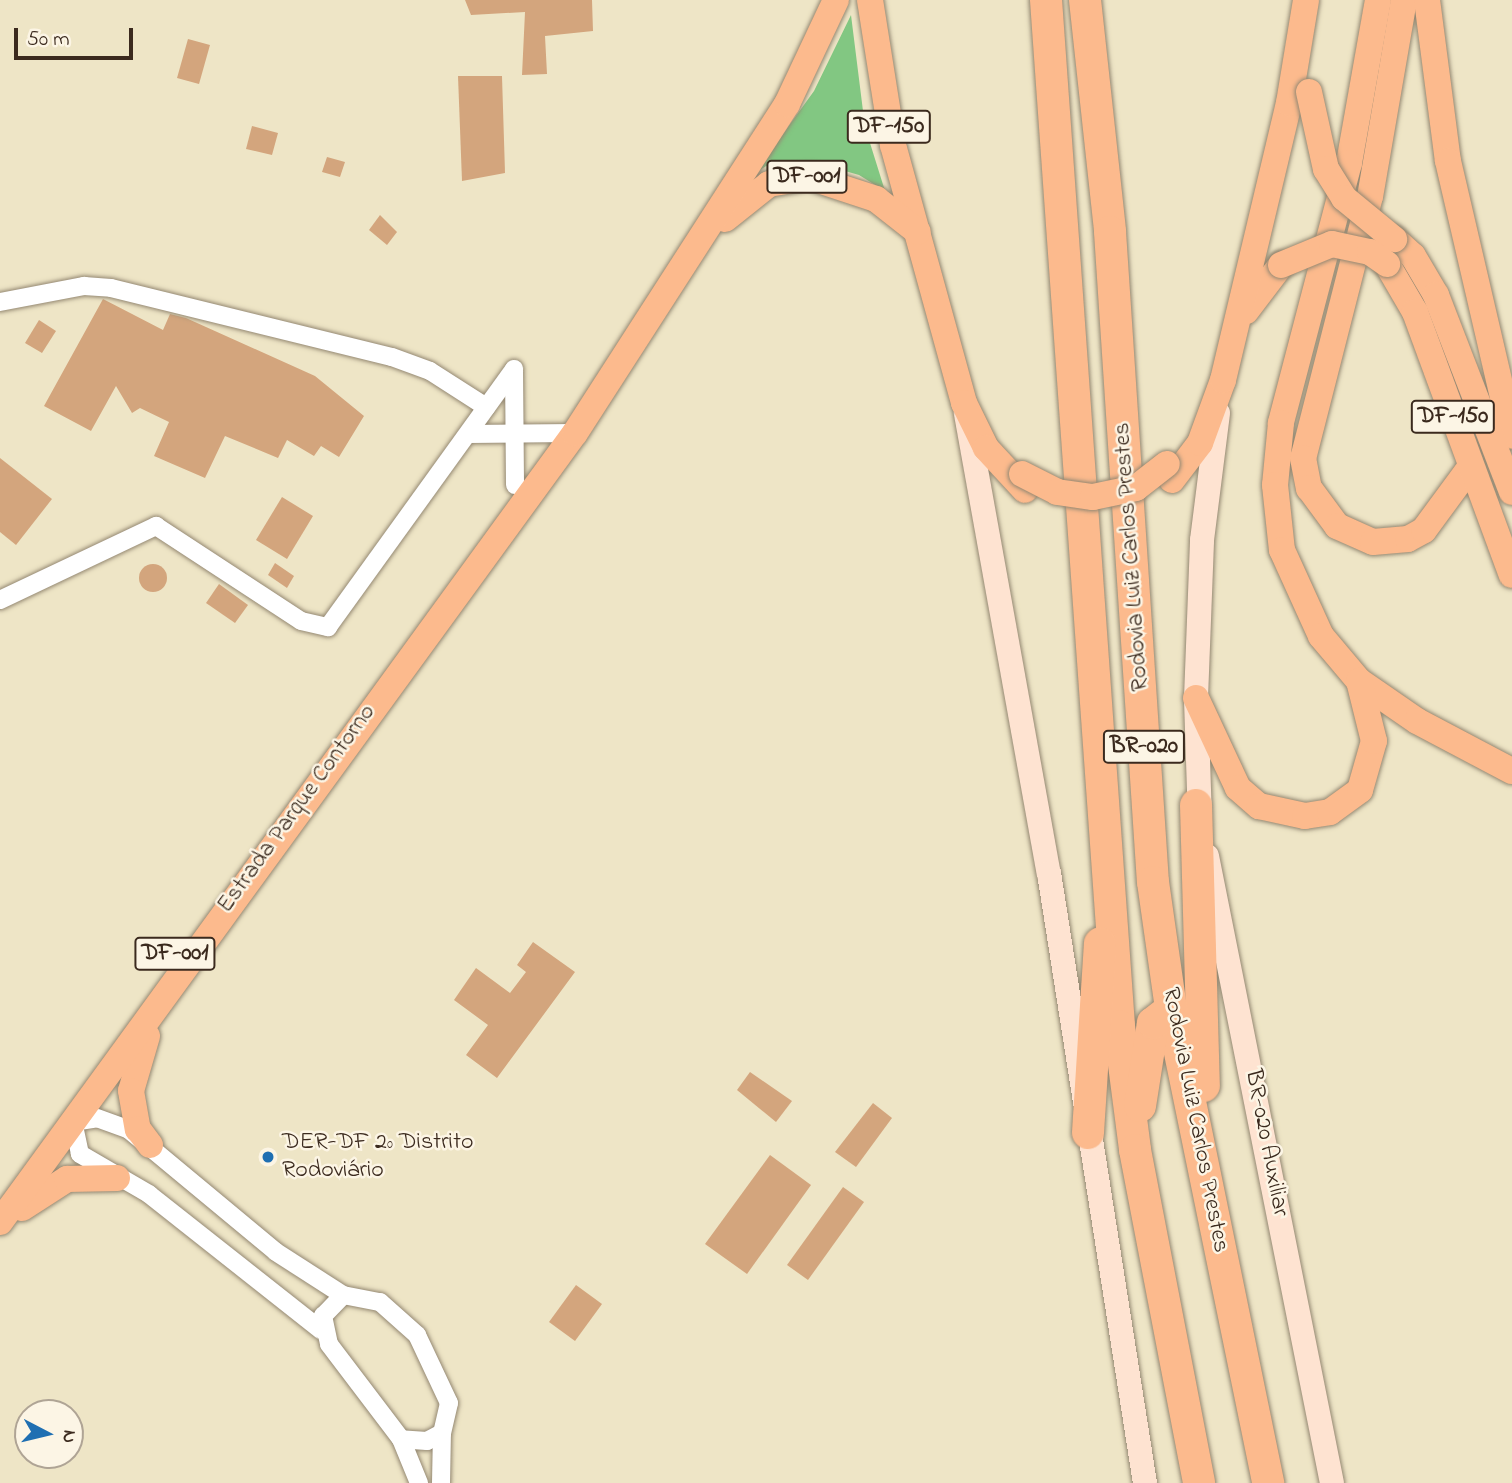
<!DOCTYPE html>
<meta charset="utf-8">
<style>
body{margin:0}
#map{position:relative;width:1512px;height:1483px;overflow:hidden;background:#eee5c6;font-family:"Indie Flower",sans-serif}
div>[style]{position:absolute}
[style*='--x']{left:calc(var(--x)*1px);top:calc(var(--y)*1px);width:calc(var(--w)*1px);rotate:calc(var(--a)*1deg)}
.green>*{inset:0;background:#82c782}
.building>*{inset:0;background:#d3a57d}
.round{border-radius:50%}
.roads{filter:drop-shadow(0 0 2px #948872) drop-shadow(0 0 2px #948872)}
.street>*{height:18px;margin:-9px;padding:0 9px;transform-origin:9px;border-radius:9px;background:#fff}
.secondary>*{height:24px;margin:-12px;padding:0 12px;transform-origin:12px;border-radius:12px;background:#fee3d1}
.primary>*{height:26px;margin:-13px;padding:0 13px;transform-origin:13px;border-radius:13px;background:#fcba8d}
.highway>*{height:32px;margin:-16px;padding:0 16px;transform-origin:16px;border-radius:16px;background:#fcba8d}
.bridges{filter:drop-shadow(0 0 2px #948872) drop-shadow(0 0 2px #948872)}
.primary-bridge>*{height:26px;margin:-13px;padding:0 13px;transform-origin:13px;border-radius:13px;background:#fcba8d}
.dots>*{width:19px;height:19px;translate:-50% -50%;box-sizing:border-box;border:4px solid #fcf5e5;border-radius:50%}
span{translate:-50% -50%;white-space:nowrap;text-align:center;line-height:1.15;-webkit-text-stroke:5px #fcf5e5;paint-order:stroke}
.shield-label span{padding:2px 5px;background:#fcf5e5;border:2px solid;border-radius:5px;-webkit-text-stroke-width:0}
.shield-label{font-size:23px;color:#3b2a1e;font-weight:700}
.street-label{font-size:24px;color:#3b2a1e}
.poi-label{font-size:24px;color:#3b2a1e}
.left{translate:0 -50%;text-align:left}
.north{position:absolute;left:14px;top:1399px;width:70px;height:70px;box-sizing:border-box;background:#fcf5e5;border:2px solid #afa495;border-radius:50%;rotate:97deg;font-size:19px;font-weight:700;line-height:28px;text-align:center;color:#3b2a1e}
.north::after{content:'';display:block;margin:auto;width:24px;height:32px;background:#1f6fb2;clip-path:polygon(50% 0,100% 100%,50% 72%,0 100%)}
.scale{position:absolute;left:14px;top:28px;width:119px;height:32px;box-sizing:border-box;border:4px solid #3b2a1e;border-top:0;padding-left:9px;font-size:21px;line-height:24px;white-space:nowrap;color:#3b2a1e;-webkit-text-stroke:5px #fcf5e5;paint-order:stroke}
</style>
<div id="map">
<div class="green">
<div style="clip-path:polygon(851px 15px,865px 127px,885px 191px,859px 175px,824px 165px,769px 164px,754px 174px,814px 91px)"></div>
</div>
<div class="building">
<div style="clip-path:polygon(465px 0,592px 0,593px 31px,545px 36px,547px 74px,522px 75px,525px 12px,471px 15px)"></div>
<div style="clip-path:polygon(188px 39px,210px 45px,199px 84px,177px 78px)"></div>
<div style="clip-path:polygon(458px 76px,502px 76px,505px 173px,462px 181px)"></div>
<div style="clip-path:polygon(252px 126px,278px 133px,272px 155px,246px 149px)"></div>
<div style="clip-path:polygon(327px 157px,345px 162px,340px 177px,322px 172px)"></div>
<div style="clip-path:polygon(380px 215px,397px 232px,387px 245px,369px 230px)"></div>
<div style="clip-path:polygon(103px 299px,163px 330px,170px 314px,186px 318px,315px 376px,364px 416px,339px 457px,321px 446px,314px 456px,287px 440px,278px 458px,225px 436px,205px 478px,154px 456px,169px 422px,140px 408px,132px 413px,116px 386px,91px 431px,44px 406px)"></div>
<div style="clip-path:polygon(39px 320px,56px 331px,42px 353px,25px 343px)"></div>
<div style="clip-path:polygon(0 458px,52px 499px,16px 545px,0 532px)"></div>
<div style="clip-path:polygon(282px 497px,313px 516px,287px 559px,256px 540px)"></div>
<div style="clip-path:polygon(275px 563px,294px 576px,287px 588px,268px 575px)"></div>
<div class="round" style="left:139px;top:564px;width:28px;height:28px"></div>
<div style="clip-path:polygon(219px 584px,248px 605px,235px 623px,206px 603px)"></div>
<div style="clip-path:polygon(533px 942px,575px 972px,497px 1078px,466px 1055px,488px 1025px,454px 1000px,476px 968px,510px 993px,526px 972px,517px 965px)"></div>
<div style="clip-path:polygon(750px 1072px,792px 1101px,776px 1122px,737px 1090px)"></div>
<div style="clip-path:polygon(873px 1103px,892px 1118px,856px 1167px,835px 1152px)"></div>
<div style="clip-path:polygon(770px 1155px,811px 1185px,747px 1274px,705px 1244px)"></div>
<div style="clip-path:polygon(843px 1187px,864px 1202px,808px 1280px,787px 1265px)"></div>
<div style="clip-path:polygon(576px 1285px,602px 1304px,575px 1341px,549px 1322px)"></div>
</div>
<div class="roads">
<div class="street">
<div style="--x:0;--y:302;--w:86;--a:-10.8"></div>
<div style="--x:84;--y:286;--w:27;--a:4"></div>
<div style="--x:111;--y:288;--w:289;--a:13.8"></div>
<div style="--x:392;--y:357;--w:40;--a:20.2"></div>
<div style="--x:430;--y:371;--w:67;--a:32.7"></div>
<div style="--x:514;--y:369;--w:116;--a:89.5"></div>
<div style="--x:468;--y:434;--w:107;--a:-0.5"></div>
<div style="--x:0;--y:600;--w:173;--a:-25.4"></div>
<div style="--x:156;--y:526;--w:173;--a:33.2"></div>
<div style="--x:301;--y:621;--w:28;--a:13"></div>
<div style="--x:328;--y:627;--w:318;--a:-54.2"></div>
<div style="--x:343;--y:1295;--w:38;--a:11"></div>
<div style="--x:380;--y:1302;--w:50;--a:41.7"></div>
<div style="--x:417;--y:1335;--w:75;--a:64.8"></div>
<div style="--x:449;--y:1403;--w:31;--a:103"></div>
<div style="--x:442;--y:1433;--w:17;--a:152"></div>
<div style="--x:427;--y:1441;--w:26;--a:-176"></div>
<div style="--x:401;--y:1439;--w:119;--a:-127.2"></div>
<div style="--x:329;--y:1344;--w:29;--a:-102"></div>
<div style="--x:323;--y:1316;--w:29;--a:-46"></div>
<div style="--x:321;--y:1330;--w:219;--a:-141.7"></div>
<div style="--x:149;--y:1194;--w:80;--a:-149.9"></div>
<div style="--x:80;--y:1154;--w:33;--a:-102"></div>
<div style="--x:73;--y:1122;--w:24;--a:-9"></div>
<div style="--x:97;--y:1118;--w:33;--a:20"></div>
<div style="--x:128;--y:1129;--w:192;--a:39.7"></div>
<div style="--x:276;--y:1252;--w:80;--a:32.7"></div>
<div style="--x:401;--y:1439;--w:48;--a:67.8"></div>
<div style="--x:441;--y:1483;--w:50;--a:-88.9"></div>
</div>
<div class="secondary">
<div style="--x:966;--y:414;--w:466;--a:79.8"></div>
<div style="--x:1049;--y:873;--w:618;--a:81.06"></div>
<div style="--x:1200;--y:820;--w:122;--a:-91.9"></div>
<div style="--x:1196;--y:698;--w:158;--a:-87.8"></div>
<div style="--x:1202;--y:540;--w:128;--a:-82.8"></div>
<div style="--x:1207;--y:856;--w:639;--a:78.73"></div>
</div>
<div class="primary">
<div style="--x:870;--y:0;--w:147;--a:81"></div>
<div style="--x:893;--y:145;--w:268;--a:74.6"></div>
<div style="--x:964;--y:403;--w:50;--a:63.9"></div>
<div style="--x:986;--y:448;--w:57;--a:47.1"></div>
<div style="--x:1378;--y:0;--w:166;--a:100.1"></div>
<div style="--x:1349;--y:163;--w:269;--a:104.7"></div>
<div style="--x:1281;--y:423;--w:62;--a:95.5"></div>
<div style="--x:1275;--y:485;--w:65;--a:83.9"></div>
<div style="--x:1282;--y:550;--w:94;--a:65.6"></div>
<div style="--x:1321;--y:636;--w:59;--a:49.8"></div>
<div style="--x:1359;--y:681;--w:70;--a:34.6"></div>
<div style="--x:1417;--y:721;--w:107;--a:27.8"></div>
<div style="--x:1404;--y:0;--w:199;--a:99.8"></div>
<div style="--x:1370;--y:196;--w:270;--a:104.3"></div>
<div style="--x:1303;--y:458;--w:31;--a:79"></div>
<div style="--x:1309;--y:488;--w:47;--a:53.6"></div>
<div style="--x:1337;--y:526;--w:39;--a:24"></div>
<div style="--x:1373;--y:542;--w:35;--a:-5"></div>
<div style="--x:1408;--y:539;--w:18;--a:-29"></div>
<div style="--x:1424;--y:530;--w:79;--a:-53.7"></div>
<div style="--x:1427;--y:0;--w:162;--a:82.6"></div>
<div style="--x:1448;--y:161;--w:282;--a:76.9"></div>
<div style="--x:725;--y:219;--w:56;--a:-38.5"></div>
<div style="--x:769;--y:184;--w:41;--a:-9.9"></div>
<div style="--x:809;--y:177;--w:71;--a:18.2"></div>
<div style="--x:876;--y:199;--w:53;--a:38.2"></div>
<div style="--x:1394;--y:239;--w:25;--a:42"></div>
<div style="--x:1413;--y:256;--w:45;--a:59.5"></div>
<div style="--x:1436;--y:295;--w:211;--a:68.9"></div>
<div style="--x:1387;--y:264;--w:56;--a:59.7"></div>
<div style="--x:1415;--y:312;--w:280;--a:69.8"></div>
<div style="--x:1246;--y:311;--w:58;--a:-52.7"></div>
<div style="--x:1172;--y:480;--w:46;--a:-52.9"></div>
<div style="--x:1200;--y:443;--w:67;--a:-69.9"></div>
<div style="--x:1223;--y:380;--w:285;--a:-76.6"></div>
<div style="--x:1289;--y:103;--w:104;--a:-80.6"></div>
<div style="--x:1196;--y:698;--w:99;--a:65"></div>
<div style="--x:1238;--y:788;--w:28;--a:41"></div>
<div style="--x:1259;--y:806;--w:47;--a:12.3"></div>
<div style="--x:1305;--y:816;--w:25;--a:-9"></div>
<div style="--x:1330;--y:812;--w:37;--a:-36"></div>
<div style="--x:1360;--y:790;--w:51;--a:-74.1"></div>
<div style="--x:1374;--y:741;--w:62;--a:-104"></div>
<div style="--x:147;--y:1036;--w:57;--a:106.2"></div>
<div style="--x:131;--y:1091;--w:39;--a:80"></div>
<div style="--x:138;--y:1129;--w:20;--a:53"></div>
<div style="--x:22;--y:1208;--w:54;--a:-32.8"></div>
<div style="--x:67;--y:1179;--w:50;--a:-1.1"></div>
<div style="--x:0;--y:1222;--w:976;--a:-53.92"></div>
<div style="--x:575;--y:433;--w:391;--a:-57.2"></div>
<div style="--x:787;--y:104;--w:115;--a:-64.8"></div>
</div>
<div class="highway">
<div style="--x:1046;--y:0;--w:1029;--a:85.93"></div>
<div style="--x:1119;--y:1026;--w:125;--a:82.6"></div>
<div style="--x:1135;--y:1150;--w:339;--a:79.1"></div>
<div style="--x:1085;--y:0;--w:233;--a:83.8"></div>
<div style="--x:1110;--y:232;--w:651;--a:86.22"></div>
<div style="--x:1153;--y:882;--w:128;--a:81.9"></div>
<div style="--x:1171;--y:1009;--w:484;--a:78.4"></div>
<div style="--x:1196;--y:805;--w:281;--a:88.4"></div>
<div style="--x:1140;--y:1106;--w:84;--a:-81.1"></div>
<div style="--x:1153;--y:1023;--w:23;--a:-38"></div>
<div style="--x:1088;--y:1133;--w:190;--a:-86.4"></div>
</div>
</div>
<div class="bridges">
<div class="primary-bridge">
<div style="--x:1309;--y:92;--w:79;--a:77.6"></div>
<div style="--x:1326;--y:169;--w:34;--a:58"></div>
<div style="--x:1344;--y:198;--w:65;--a:39.4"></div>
<div style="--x:1281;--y:265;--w:55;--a:-22.4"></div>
<div style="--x:1332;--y:244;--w:39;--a:12"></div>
<div style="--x:1370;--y:252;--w:21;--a:35"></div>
<div style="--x:1022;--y:474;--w:39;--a:27"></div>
<div style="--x:1057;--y:492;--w:36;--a:8"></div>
<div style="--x:1093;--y:497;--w:44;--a:-11.8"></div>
<div style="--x:1136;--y:488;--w:39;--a:-38"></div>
</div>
</div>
<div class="dots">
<div style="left:268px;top:1157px;background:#1f6fb2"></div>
</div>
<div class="shield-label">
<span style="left:889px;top:127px">DF-150</span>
<span style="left:807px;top:177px">DF-001</span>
<span style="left:1453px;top:417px">DF-150</span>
<span style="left:1144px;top:747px">BR-020</span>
<span style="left:175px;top:954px">DF-001</span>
</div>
<div class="street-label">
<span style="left:1132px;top:557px;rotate:-94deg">Rodovia Luiz Carlos Prestes</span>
<span style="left:297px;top:809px;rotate:-54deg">Estrada Parque Contorno</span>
<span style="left:1195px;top:1120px;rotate:79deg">Rodovia Luiz Carlos Prestes</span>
<span style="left:1266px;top:1143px;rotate:79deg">BR-020 Auxiliar</span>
</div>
<div class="poi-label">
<span class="left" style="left:282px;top:1157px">DER-DF 2º Distrito<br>Rodoviário</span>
</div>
<div class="north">N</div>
<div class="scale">50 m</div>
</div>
